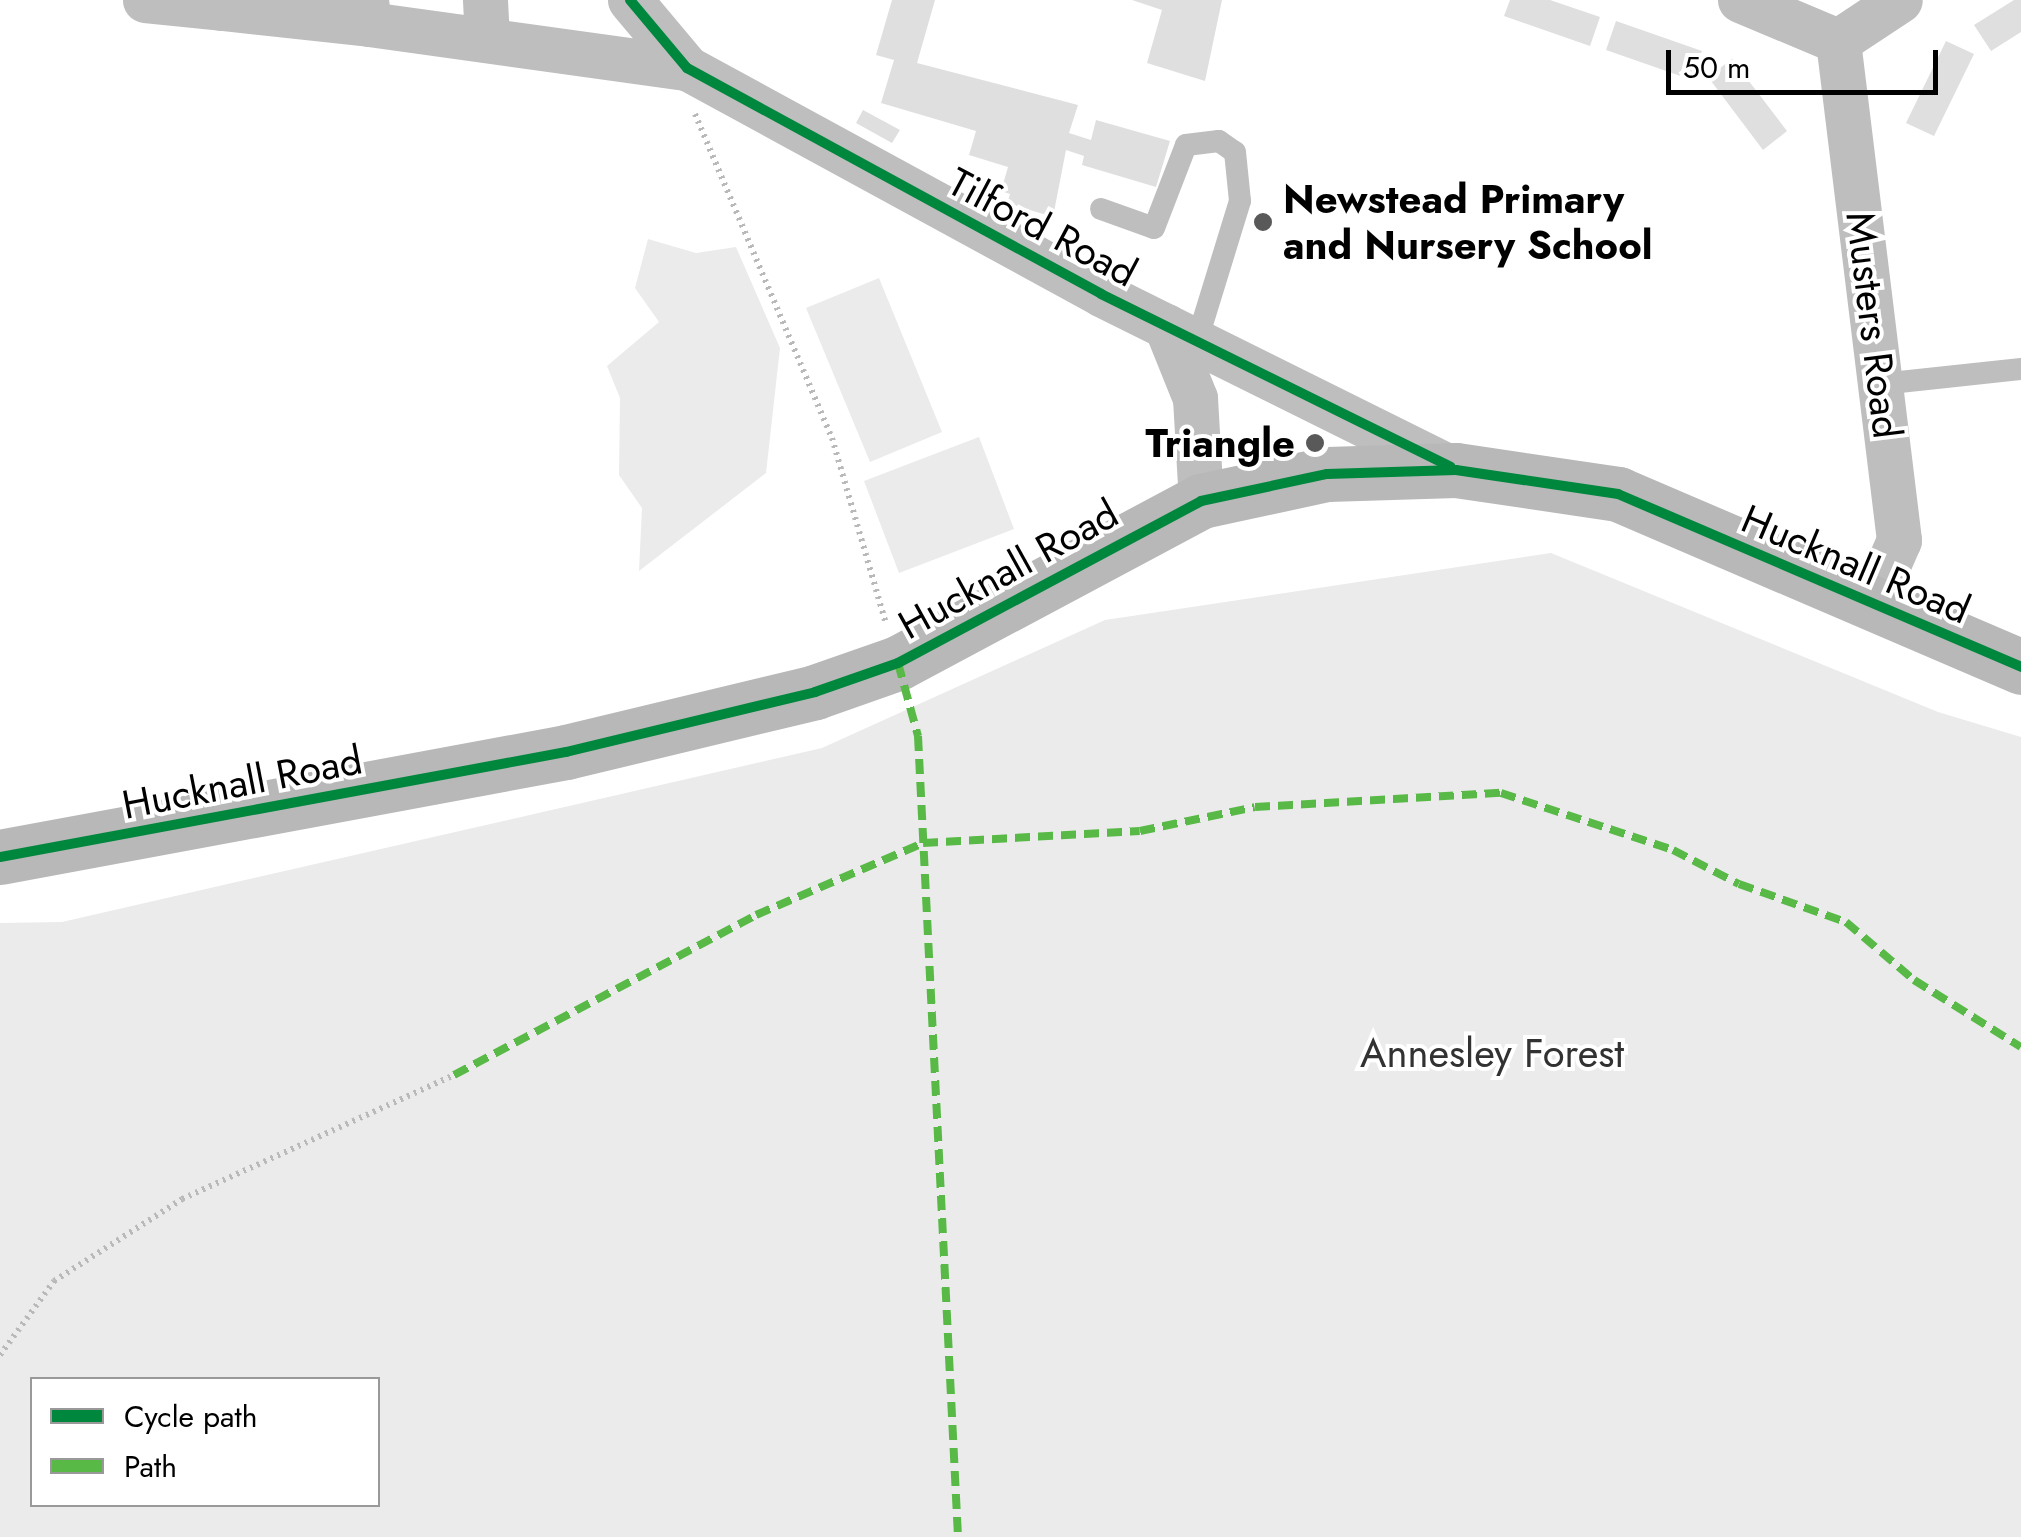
<!DOCTYPE html>
<style>
body{margin:0}
#map{position:relative;width:2021px;height:1537px;overflow:hidden;background:#fff;font-family:Jost,sans-serif}
div>[style]{position:absolute}
[style*='--x']{left:calc(var(--x)*1px);top:calc(var(--y)*1px);width:calc(var(--w)*1px);rotate:calc(var(--a)*1deg)}
.green>*{inset:0;background:#ebebeb}
.building>*{inset:0;background:#dfdfdf}
.path>*{height:6px;margin-top:-3px;transform-origin:0;background:repeating-linear-gradient(90deg,#b9b9b9 0 2.5px,transparent 0 7.5px)}
.lane>*{height:22px;margin:-11px;padding:0 11px;transform-origin:11px;border-radius:11px;background:#bebebe}
.street>*{height:45px;margin:-22.5px;padding:0 22.5px;transform-origin:22.5px;border-radius:22.5px;background:#bebebe}
.secondary>*{height:55px;margin:-27.5px;padding:0 27.5px;transform-origin:27.5px;border-radius:27.5px;background:#b8b8b8}
.quiet>*{height:8px;margin-top:-4px;transform-origin:0;background:repeating-linear-gradient(90deg,#58b947 0 15px,transparent 0 23px)}
.cycleway>*{height:10px;margin:-5px;padding:0 5px;transform-origin:5px;border-radius:5px;background:#00873e}
.dots>*{width:28px;height:28px;translate:-50% -50%;box-sizing:border-box;border:5px solid #fff;border-radius:50%}
span{translate:-50% -50%;white-space:nowrap;text-align:center;line-height:1.15;-webkit-text-stroke:8px #fff;paint-order:stroke}
.poi-label{font-size:40px;color:#000;font-weight:700}
.left{translate:0 -50%;text-align:left}
.right{translate:-100% -50%;text-align:right}
.street-label{font-size:40px;color:#000}
.park-label{font-size:40px;color:#323232}
.legend{position:absolute;left:30px;top:1377px;width:350px;height:130px;box-sizing:border-box;background:#fff;border:2px solid #999;margin:0;padding:12px 18px;list-style:none;font-size:30px;color:#000}
.legend li{display:flex;align-items:center;gap:20px;height:50px}
.legend b{width:50px;border:2px solid #999}
.scale{position:absolute;left:1666px;top:50px;width:272px;height:45px;box-sizing:border-box;border:5px solid #000;border-top:0;padding-left:12px;font-size:30px;line-height:35px;white-space:nowrap;color:#000;-webkit-text-stroke:8px #fff;paint-order:stroke}
</style>
<div id="map">
<div class="green">
<div style="clip-path:polygon(648px 239px,696px 253px,736px 247px,780px 348px,766px 473px,639px 571px,642px 508px,619px 475px,620px 398px,607px 366px,659px 322px,635px 288px)"></div>
<div style="clip-path:polygon(879px 278px,942px 432px,870px 462px,806px 308px)"></div>
<div style="clip-path:polygon(979px 437px,1014px 529px,899px 573px,864px 481px)"></div>
<div style="clip-path:polygon(evenodd,1551px 553px,1938px 712px,2021px 737px,2021px 1537px,0 1537px,0 923px,62px 922px,822px 748px,1105px 620px,1551px 553px,32px 1380px,378px 1380px,378px 1504px,32px 1504px,32px 1380px)"></div>
</div>
<div class="building">
<div style="clip-path:polygon(892px 0,935px 0,917px 63px,1078px 105px,1069px 133px,1091px 140px,1096px 120px,1170px 141px,1156px 187px,1082px 165px,1084px 156px,1066px 150px,1053px 217px,1007px 203px,1010px 194px,1001px 191px,1008px 167px,969px 155px,976px 131px,881px 103px,894px 60px,876px 55px)"></div>
<div style="clip-path:polygon(1132px 0,1222px 0,1205px 81px,1147px 63px,1162px 10px)"></div>
<div style="clip-path:polygon(1510px 0,1550px 0,1600px 17px,1590px 46px,1504px 16px)"></div>
<div style="clip-path:polygon(2014px 0,2021px 0,2021px 32px,1991px 51px,1974px 25px)"></div>
<div style="clip-path:polygon(1616px 21px,1702px 51px,1692px 80px,1606px 50px)"></div>
<div style="clip-path:polygon(1946px 41px,1974px 54px,1934px 136px,1906px 123px)"></div>
<div style="clip-path:polygon(1732px 59px,1787px 131px,1763px 150px,1708px 77px)"></div>
<div style="clip-path:polygon(863px 110px,900px 130px,892px 143px,856px 123px)"></div>
</div>
<div class="path">
<div style="--x:695;--y:114;--w:352;--a:67.1"></div>
<div style="--x:832;--y:438;--w:191;--a:73.8"></div>
<div style="--x:0;--y:1355;--w:92;--a:-53.9"></div>
<div style="--x:54;--y:1281;--w:152;--a:-32.6"></div>
<div style="--x:182;--y:1199;--w:299;--a:-24.5"></div>
</div>
<div class="lane">
<div style="--x:1101;--y:209;--w:56;--a:19.7"></div>
<div style="--x:1154;--y:228;--w:89;--a:-68.9"></div>
<div style="--x:1186;--y:145;--w:33;--a:-7"></div>
<div style="--x:1219;--y:141;--w:19;--a:35"></div>
<div style="--x:1235;--y:152;--w:49;--a:84.2"></div>
<div style="--x:1240;--y:201;--w:146;--a:107.1"></div>
<div style="--x:1881;--y:384;--w:141;--a:-6.1"></div>
</div>
<div class="street">
<div style="--x:145;--y:0;--w:77;--a:5.9"></div>
<div style="--x:221;--y:0;--w:8;--a:83"></div>
<div style="--x:222;--y:8;--w:148;--a:6.2"></div>
<div style="--x:366;--y:0;--w:24;--a:83"></div>
<div style="--x:369;--y:24;--w:321;--a:7.9"></div>
<div style="--x:485;--y:0;--w:40;--a:87.1"></div>
<div style="--x:630;--y:0;--w:89;--a:50"></div>
<div style="--x:687;--y:68;--w:472;--a:28.6"></div>
<div style="--x:1101;--y:294;--w:396;--a:26.4"></div>
<div style="--x:1740;--y:0;--w:106;--a:22.7"></div>
<div style="--x:1838;--y:41;--w:503;--a:83.03"></div>
<div style="--x:1899;--y:540;--w:70;--a:113.6"></div>
<div style="--x:1838;--y:41;--w:74;--a:-33.5"></div>
<div style="--x:1166;--y:326;--w:78;--a:68.1"></div>
<div style="--x:1195;--y:398;--w:103;--a:86.7"></div>
</div>
<div class="secondary">
<div style="--x:0;--y:857;--w:576;--a:-10.51"></div>
<div style="--x:566;--y:752;--w:256;--a:-13.5"></div>
<div style="--x:815;--y:692;--w:88;--a:-19.3"></div>
<div style="--x:898;--y:663;--w:344;--a:-28.1"></div>
<div style="--x:1201;--y:501;--w:129;--a:-12.1"></div>
<div style="--x:1327;--y:474;--w:129;--a:-1.8"></div>
<div style="--x:1456;--y:470;--w:164;--a:8.4"></div>
<div style="--x:1618;--y:494;--w:439;--a:23.2"></div>
</div>
<div class="quiet">
<div style="--x:898;--y:663;--w:76;--a:74.7"></div>
<div style="--x:918;--y:736;--w:802;--a:87.14"></div>
<div style="--x:454;--y:1075;--w:342;--a:-27.9"></div>
<div style="--x:756;--y:915;--w:182;--a:-23.3"></div>
<div style="--x:923;--y:843;--w:217;--a:-3.2"></div>
<div style="--x:1140;--y:831;--w:117;--a:-11.8"></div>
<div style="--x:1255;--y:807;--w:246;--a:-3.3"></div>
<div style="--x:1501;--y:793;--w:181;--a:18.3"></div>
<div style="--x:1673;--y:850;--w:74;--a:27.3"></div>
<div style="--x:1739;--y:884;--w:114;--a:19.6"></div>
<div style="--x:1846;--y:922;--w:89;--a:40.5"></div>
<div style="--x:1914;--y:980;--w:126;--a:32.1"></div>
</div>
<div class="cycleway">
<div style="--x:630;--y:0;--w:89;--a:50"></div>
<div style="--x:687;--y:68;--w:472;--a:28.6"></div>
<div style="--x:1101;--y:294;--w:390;--a:26.3"></div>
<div style="--x:0;--y:857;--w:576;--a:-10.51"></div>
<div style="--x:566;--y:752;--w:256;--a:-13.5"></div>
<div style="--x:815;--y:692;--w:88;--a:-19.3"></div>
<div style="--x:898;--y:663;--w:344;--a:-28.1"></div>
<div style="--x:1201;--y:501;--w:129;--a:-12.1"></div>
<div style="--x:1327;--y:474;--w:129;--a:-1.8"></div>
<div style="--x:1456;--y:470;--w:164;--a:8.4"></div>
<div style="--x:1618;--y:494;--w:439;--a:23.2"></div>
</div>
<div class="dots">
<div style="left:1263px;top:222px;background:#595959"></div>
<div style="left:1315px;top:443px;background:#595959"></div>
</div>
<div class="poi-label">
<span class="left" style="left:1283px;top:222px">Newstead Primary<br>and Nursery School</span>
<span class="right" style="left:1295px;top:443px">Triangle</span>
</div>
<div class="street-label">
<span style="left:1043px;top:227px;rotate:28deg">Tilford Road</span>
<span style="left:1874px;top:325px;rotate:83deg">Musters Road</span>
<span style="left:1856px;top:564px;rotate:23deg">Hucknall Road</span>
<span style="left:1008px;top:569px;rotate:-29deg">Hucknall Road</span>
<span style="left:242px;top:782px;rotate:-11deg">Hucknall Road</span>
</div>
<div class="park-label">
<span style="left:1492px;top:1053px">Annesley Forest</span>
</div>
<ul class="legend">
<li><b style="height:12px;background:#00873e"></b>Cycle path</li>
<li><b style="height:12px;background:#58b947"></b>Path</li>
</ul>
<div class="scale">50 m</div>
</div>
